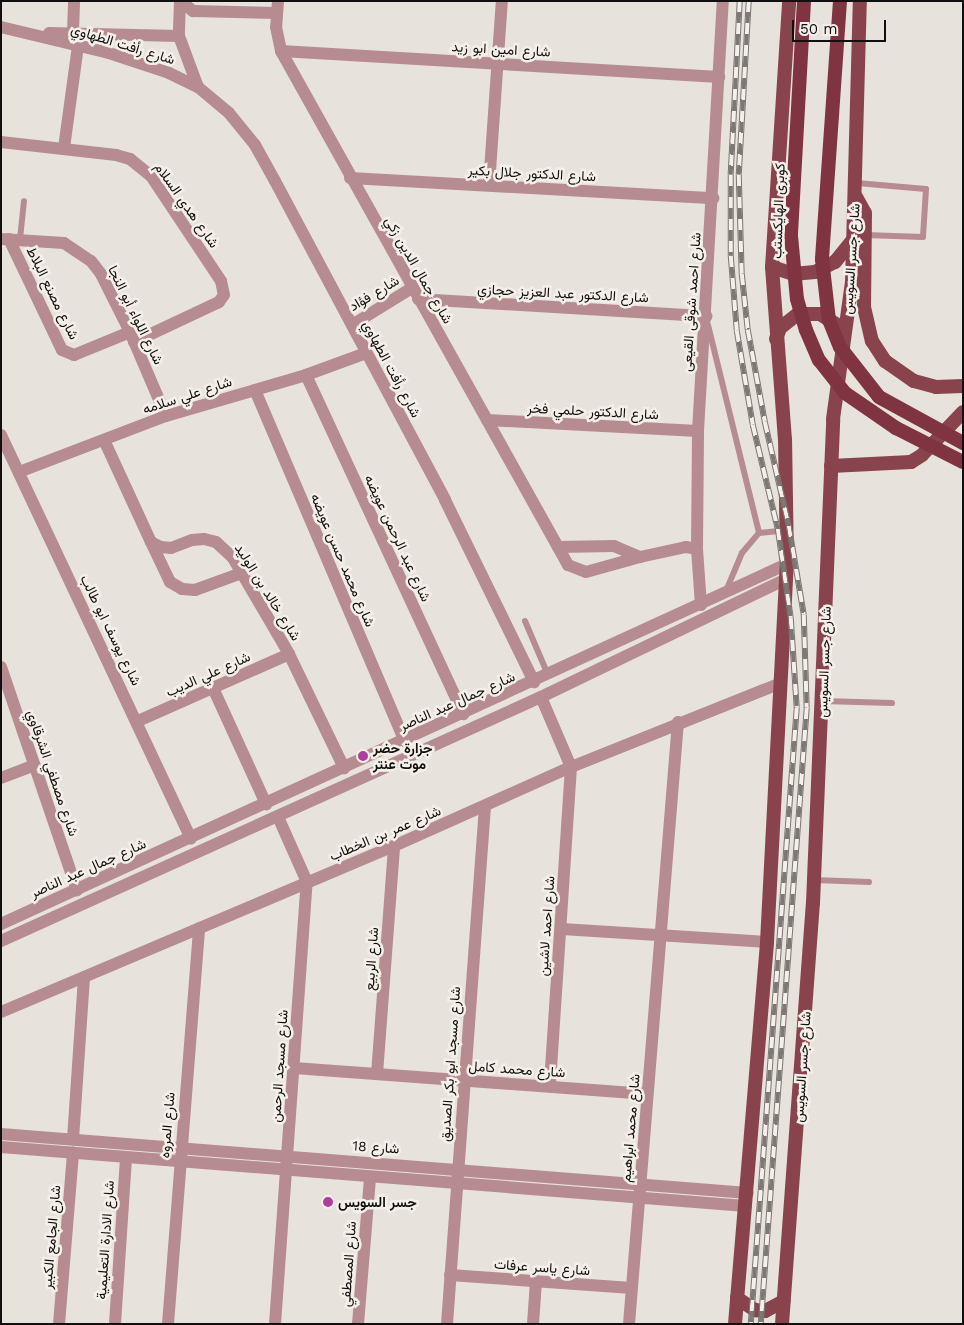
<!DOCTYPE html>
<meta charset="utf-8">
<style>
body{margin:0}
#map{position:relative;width:964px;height:1325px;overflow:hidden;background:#e8e2dc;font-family:"Work Sans",Vazirmatn,sans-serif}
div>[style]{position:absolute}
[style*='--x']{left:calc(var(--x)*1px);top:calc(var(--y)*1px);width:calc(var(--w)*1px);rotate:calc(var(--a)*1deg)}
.service>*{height:6px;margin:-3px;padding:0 3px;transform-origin:3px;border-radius:3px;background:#b68c90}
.minor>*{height:12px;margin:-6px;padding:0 6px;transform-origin:6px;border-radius:6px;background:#b68c90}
.primary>*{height:14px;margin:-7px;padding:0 7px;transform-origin:7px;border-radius:7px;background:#89434d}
.rail>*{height:5.5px;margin-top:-2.75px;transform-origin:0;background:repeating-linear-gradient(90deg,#f5efe9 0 11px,#7c7874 0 22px);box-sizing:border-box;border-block:1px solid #7c7874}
.trunk-bridge>*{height:14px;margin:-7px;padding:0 7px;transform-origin:7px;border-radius:7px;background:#803441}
.dots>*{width:14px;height:14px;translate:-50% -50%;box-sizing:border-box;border:2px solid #f5efe9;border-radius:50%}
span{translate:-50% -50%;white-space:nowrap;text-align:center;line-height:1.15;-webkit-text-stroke:5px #f5efe9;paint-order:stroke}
.street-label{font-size:14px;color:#12100e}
.poi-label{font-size:14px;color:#12100e;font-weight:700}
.left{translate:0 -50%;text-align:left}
.frame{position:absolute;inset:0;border:2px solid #12100e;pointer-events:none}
.scale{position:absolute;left:792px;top:20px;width:94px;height:22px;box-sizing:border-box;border:2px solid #12100e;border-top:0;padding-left:6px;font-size:15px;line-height:18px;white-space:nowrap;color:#12100e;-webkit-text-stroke:4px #f5efe9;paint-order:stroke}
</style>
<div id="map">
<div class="service">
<div style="--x:857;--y:183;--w:69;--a:5"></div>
<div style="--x:926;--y:189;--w:48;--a:93.6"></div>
<div style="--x:923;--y:237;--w:58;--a:-178"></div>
<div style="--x:20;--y:239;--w:38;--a:-84"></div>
<div style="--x:708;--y:325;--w:214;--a:76.2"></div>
<div style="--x:759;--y:533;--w:27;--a:-6"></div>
<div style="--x:726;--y:591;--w:41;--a:-67.2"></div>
<div style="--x:742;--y:553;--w:26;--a:-50"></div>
<div style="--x:525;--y:621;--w:59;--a:66.9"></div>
<div style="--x:823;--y:701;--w:69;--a:1.7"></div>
<div style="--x:814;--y:880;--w:55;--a:2.1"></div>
</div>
<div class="minor">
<div style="--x:180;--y:1;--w:35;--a:92"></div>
<div style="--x:179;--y:36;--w:54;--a:69.6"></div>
<div style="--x:181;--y:1;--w:16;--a:40"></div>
<div style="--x:193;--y:11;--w:84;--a:1.4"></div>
<div style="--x:278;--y:1;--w:26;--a:94"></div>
<div style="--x:276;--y:27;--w:25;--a:78"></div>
<div style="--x:281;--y:51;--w:589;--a:60.82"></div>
<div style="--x:568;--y:565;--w:19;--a:21"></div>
<div style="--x:586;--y:572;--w:56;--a:-15.5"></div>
<div style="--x:640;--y:557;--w:47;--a:-12.3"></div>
<div style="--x:686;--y:547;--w:11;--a:10"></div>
<div style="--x:1;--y:27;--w:111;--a:13.5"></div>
<div style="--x:109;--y:53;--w:63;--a:18.4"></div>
<div style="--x:169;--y:73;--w:32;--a:26"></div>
<div style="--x:198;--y:87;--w:40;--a:40"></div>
<div style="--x:229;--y:113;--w:41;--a:50.9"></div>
<div style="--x:255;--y:145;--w:41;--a:60.9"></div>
<div style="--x:275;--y:181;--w:361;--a:61.9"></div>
<div style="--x:445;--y:500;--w:203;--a:63.9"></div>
<div style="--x:73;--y:32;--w:31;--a:-88"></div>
<div style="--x:49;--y:33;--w:130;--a:1.3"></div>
<div style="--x:281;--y:51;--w:439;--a:3.4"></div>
<div style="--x:1;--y:142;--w:116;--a:6.4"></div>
<div style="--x:116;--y:155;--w:15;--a:16"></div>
<div style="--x:130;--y:159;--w:27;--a:39"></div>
<div style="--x:151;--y:176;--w:126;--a:56.3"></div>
<div style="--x:221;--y:281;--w:14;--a:78"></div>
<div style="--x:224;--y:295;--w:9;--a:126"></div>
<div style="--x:219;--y:302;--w:94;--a:154.8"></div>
<div style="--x:64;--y:148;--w:110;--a:-82.2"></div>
<div style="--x:350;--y:178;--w:364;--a:3.2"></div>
<div style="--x:489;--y:185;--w:184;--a:-86"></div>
<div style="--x:1;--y:239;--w:63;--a:3.6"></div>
<div style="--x:64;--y:243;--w:32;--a:34"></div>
<div style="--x:91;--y:261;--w:16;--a:52"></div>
<div style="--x:101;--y:274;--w:65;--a:63.4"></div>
<div style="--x:130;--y:332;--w:91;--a:66.8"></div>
<div style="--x:9;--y:239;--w:123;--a:64.5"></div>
<div style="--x:62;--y:350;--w:13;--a:23"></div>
<div style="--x:74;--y:355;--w:61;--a:-22.3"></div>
<div style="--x:418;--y:299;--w:289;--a:3.4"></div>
<div style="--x:352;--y:325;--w:70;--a:-31.7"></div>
<div style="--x:306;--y:375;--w:374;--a:65.1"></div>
<div style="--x:255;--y:390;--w:382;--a:66.9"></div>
<div style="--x:487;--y:420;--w:211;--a:3"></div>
<div style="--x:1;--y:435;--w:446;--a:64.8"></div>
<div style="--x:104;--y:440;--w:112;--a:65.3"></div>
<div style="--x:151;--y:542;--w:11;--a:27"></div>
<div style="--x:161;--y:547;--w:10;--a:6"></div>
<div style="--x:171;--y:548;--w:22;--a:-21"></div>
<div style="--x:192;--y:540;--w:12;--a:-5"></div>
<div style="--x:204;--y:539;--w:12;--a:14"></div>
<div style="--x:216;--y:542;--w:23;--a:43"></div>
<div style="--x:233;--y:558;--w:111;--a:59.7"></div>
<div style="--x:289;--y:654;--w:127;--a:64.2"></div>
<div style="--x:19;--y:472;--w:157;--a:-20.9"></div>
<div style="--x:166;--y:416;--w:146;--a:-16.3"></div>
<div style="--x:306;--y:375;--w:64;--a:-20.1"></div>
<div style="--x:151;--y:542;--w:44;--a:64.6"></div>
<div style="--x:170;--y:582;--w:14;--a:30"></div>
<div style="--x:182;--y:589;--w:13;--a:4"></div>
<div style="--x:195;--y:590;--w:50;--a:-19.9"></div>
<div style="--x:558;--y:547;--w:56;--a:-1"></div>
<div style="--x:614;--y:546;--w:28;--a:23"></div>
<div style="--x:701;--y:605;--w:56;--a:-94.1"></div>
<div style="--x:697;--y:549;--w:118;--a:-89.5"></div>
<div style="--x:698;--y:431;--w:431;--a:-86.7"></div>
<div style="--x:1;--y:667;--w:236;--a:71.2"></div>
<div style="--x:213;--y:688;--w:128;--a:65.4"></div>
<div style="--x:541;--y:697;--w:76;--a:66.8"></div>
<div style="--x:571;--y:767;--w:320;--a:93.8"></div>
<div style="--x:138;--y:721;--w:165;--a:-23.9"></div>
<div style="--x:1;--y:778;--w:36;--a:-21"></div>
<div style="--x:1;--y:924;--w:865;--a:-24.61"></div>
<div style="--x:562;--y:929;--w:205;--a:3.6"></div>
<div style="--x:1;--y:941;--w:593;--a:-24.32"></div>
<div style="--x:541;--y:697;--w:272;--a:-25.7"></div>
<div style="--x:1;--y:1012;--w:427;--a:-22.9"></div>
<div style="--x:394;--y:846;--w:194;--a:-24.1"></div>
<div style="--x:571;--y:767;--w:226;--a:-21.8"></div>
<div style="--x:294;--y:1068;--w:354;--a:4.2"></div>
<div style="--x:377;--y:1074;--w:229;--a:-85.7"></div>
<div style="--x:1;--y:1134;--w:749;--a:4.52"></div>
<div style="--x:73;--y:1139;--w:161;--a:-86.1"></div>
<div style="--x:1;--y:1147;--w:747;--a:4.53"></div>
<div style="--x:450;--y:1275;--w:182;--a:4.1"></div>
<div style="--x:59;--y:1324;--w:172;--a:-85.3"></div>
<div style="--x:115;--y:1324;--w:166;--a:-86.2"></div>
<div style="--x:168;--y:1324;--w:397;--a:-85.5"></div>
<div style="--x:275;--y:1324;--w:443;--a:-85.9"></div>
<div style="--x:307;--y:882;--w:71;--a:-114"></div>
<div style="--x:358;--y:1324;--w:147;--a:-85.3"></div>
<div style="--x:447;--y:1324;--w:519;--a:-85.8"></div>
<div style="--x:533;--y:1324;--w:43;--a:-86"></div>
<div style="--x:629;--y:1324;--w:604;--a:-85.35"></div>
</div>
<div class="primary">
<div style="--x:856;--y:197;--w:18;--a:61"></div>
<div style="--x:865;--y:213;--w:94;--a:90.6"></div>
<div style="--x:864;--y:307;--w:35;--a:77"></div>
<div style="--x:872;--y:341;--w:24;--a:57"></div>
<div style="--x:885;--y:361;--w:35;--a:35"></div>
<div style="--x:914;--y:381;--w:23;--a:15"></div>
<div style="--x:936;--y:387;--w:27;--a:-2"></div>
<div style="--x:772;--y:267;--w:22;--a:18"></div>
<div style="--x:793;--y:274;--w:22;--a:-5"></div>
<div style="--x:815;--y:272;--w:22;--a:-27"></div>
<div style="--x:835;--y:262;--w:28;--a:-51"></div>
<div style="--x:776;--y:339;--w:12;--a:-70"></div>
<div style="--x:780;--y:328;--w:23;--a:-38"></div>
<div style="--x:798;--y:314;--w:22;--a:0"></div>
<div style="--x:820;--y:314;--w:19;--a:32"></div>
<div style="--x:831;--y:466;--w:80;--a:-2.9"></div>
<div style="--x:911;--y:462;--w:13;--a:-32"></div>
<div style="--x:922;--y:455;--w:59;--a:-46.4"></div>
<div style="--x:737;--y:1298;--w:22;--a:34"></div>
<div style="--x:755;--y:1310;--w:10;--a:6"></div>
<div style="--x:765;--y:1311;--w:21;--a:-28"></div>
<div style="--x:735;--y:1324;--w:383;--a:-85.2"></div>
<div style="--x:767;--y:942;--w:379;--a:-87"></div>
<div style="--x:787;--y:564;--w:124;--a:-90.9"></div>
<div style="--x:785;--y:440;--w:173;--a:-94.3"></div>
<div style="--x:772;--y:267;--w:267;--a:-86.3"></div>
<div style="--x:782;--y:1324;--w:422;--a:-85.8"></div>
<div style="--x:813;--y:903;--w:484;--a:-87.6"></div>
<div style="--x:833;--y:419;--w:138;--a:-82.1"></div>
<div style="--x:852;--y:282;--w:281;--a:-88.4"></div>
</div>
<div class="rail">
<div style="--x:740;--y:1;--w:174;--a:93"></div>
<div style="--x:731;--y:175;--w:81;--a:90"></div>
<div style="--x:731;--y:256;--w:75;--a:85.4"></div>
<div style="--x:737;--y:331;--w:95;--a:80.3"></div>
<div style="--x:753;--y:425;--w:107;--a:76.5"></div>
<div style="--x:778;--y:529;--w:90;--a:81.7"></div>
<div style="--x:791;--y:618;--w:90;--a:86.2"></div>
<div style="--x:797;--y:708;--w:618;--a:94.27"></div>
<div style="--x:749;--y:1;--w:174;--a:93.3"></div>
<div style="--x:739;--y:175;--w:99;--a:88.3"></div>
<div style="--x:742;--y:274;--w:56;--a:83.9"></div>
<div style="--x:748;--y:330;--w:94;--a:79.5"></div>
<div style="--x:765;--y:422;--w:107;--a:77"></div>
<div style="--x:789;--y:526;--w:90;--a:80.4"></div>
<div style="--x:804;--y:615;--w:93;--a:88.2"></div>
<div style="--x:807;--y:708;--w:618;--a:94.27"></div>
</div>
<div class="trunk-bridge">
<div style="--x:804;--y:1;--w:235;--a:93.2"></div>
<div style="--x:791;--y:236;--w:63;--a:84.6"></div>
<div style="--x:797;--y:299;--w:32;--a:74"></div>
<div style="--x:806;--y:330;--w:33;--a:67"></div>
<div style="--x:819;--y:360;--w:42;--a:51.8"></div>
<div style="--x:845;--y:393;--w:62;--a:34.5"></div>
<div style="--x:896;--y:428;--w:75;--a:26.9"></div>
<div style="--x:840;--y:1;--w:259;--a:94"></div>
<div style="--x:822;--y:259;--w:61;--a:83.5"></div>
<div style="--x:829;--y:320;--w:29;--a:68"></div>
<div style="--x:840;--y:347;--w:63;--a:52"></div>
<div style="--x:879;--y:397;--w:96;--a:28.7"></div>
</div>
<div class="dots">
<div style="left:363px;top:756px;background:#ac3e9d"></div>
<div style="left:328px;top:1202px;background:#ac3e9d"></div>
</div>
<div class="street-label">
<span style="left:123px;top:44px;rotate:17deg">شارع رأفت الطهاوي</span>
<span style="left:501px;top:49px;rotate:3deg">شارع امين ابو زيد</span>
<span style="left:532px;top:173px;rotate:3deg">شارع الدكتور جلال بكير</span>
<span style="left:187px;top:205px;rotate:55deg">شارع هدي السلام</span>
<span style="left:778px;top:211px;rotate:-88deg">كوبرى الهايكستب</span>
<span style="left:851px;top:259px;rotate:-86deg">شارع جسر السويس</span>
<span style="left:419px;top:270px;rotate:60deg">شارع جمال الدين زكي</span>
<span style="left:53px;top:293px;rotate:64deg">شارع مصنع البلاط</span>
<span style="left:374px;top:293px;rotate:-31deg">شارع فؤاد</span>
<span style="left:563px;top:293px;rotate:3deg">شارع الدكتور عبد العزيز حجازي</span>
<span style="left:691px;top:302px;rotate:-86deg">شارع احمد شوقى القيعى</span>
<span style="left:136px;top:315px;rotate:64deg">شارع اللواء أبو النجا</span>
<span style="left:392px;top:369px;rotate:62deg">شارع رأفت الطهاوي</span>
<span style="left:187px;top:395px;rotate:-18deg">شارع علي سلامه</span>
<span style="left:593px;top:411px;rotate:3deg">شارع الدكتور حلمي فخر</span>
<span style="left:398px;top:538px;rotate:65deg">شارع عبد الرحمن عويضه</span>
<span style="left:343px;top:560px;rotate:67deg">شارع محمد حسن عويضه</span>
<span style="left:268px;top:592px;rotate:58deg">شارع خالد بن الوليد</span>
<span style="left:111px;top:630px;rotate:64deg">شارع يوسف ابو طالب</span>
<span style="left:824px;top:662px;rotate:-88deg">شارع جسر السويس</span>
<span style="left:208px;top:674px;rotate:-24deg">شارع علي الديب</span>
<span style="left:457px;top:701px;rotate:-24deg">شارع جمال عبد الناصر</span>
<span style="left:53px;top:773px;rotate:71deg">شارع مصطفي الشرقاوي</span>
<span style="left:385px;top:833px;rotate:-23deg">شارع عمر بن الخطاب</span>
<span style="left:88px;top:868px;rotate:-24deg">شارع جمال عبد الناصر</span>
<span style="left:546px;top:926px;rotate:-86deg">شارع احمد لاشين</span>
<span style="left:371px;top:959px;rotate:-86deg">شارع الربيع</span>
<span style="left:450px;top:1064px;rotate:-86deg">شارع مسجد ابو بكر الصديق</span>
<span style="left:279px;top:1066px;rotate:-86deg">شارع مسجد الرحمن</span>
<span style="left:802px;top:1067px;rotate:-86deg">شارع جسر السويس</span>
<span style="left:517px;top:1069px;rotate:4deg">شارع محمد كامل</span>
<span style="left:167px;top:1125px;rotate:-85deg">شارع المروه</span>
<span style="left:630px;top:1128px;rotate:-85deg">شارع محمد ابراهيم</span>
<span style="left:376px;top:1147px;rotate:4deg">شارع 18</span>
<span style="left:51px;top:1237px;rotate:-85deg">شارع الجامع الكبير</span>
<span style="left:105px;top:1240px;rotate:-86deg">شارع الادارة التعليمية</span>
<span style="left:348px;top:1264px;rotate:-86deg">شارع المصطفي</span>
<span style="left:542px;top:1267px;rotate:4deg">شارع ياسر عرفات</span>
</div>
<div class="poi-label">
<span class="left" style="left:373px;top:756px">جزارة حضر<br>موت عنتر</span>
<span class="left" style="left:338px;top:1202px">جسر السويس</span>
</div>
<div class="frame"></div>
<div class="scale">50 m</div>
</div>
